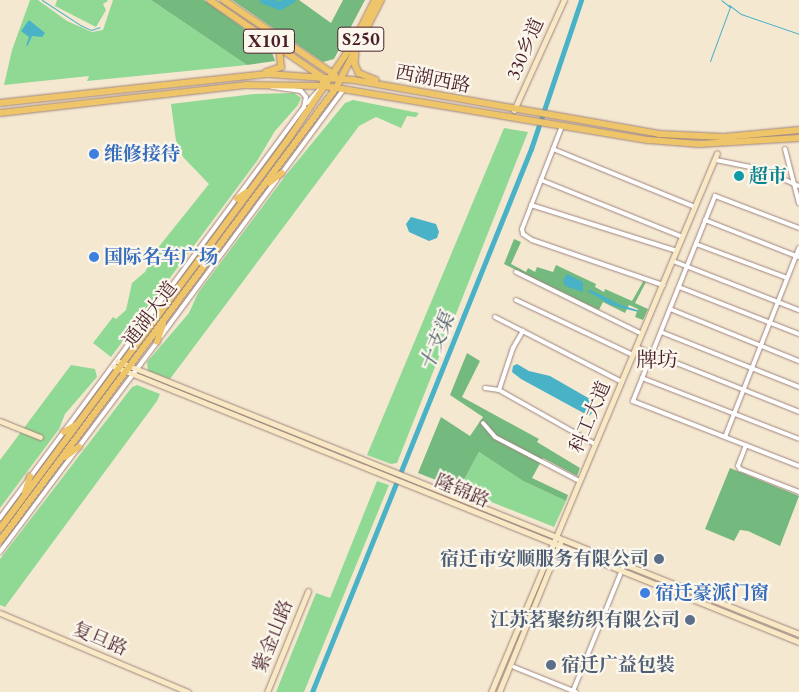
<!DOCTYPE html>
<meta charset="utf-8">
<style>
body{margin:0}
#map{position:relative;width:799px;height:692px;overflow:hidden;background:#f5e8d1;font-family:"EB Garamond","Noto Serif SC",serif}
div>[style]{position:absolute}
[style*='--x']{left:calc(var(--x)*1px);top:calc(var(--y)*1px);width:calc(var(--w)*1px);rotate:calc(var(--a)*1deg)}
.green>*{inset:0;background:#90d994}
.forest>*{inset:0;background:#74b97e}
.water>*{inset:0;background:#49b2c7}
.stream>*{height:1px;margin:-0.5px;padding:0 0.5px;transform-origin:0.5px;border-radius:0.5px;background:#49b2c7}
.canal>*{height:4.5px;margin:-2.25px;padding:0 2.25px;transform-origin:2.25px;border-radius:2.25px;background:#49b2c7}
.river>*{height:8px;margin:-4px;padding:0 4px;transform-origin:4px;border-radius:4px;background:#49b2c7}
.roads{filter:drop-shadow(0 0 1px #a0847e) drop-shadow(0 0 1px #a0847e)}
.street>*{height:4px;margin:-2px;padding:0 2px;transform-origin:2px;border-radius:2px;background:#fff}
.secondary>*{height:5px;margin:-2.5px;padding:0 2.5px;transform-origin:2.5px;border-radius:2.5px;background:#f8e8c3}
.primary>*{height:5.5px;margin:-2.75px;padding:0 2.75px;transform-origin:2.75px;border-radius:2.75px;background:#eec569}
.dots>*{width:14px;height:14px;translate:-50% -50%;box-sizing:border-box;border:2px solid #fbf7ec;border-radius:50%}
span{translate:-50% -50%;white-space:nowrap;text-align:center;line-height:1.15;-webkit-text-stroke:4.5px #fbf7ec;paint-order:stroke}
.shield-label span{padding:1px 4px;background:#fbf7ec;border:1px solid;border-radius:4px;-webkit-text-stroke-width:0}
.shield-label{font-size:18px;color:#4a1f2b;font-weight:700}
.street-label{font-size:19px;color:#4a1f2b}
.shop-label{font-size:19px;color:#366cbe;font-weight:700}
.left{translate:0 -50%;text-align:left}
.culture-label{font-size:19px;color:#0d838f;font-weight:700}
.service-label{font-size:19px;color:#4e5e75;font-weight:700}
.right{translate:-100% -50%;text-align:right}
.water-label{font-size:20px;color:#4a5a69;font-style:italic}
.quarter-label{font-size:21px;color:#4a1f2b}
</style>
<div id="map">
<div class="green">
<div style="clip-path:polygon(30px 0,38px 0,67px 21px,92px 32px,103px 30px,113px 0,151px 0,247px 65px,87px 81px,89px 76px,4px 85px,12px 50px)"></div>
<div style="clip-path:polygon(57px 0,107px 0,108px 1px,103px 4px,106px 10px,96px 27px,55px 6px)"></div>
<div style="clip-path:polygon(294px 93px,301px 98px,298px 105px,275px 131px,257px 161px,111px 357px,93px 343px,113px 317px,116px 319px,126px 310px,132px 283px,145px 272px,157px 249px,209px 184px,183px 157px,176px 141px,171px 104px,254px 94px)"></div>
<div style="clip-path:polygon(353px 100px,419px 113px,416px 117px,407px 116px,401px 128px,376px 117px,359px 126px,170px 379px,148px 371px,147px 362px,189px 313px,198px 293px,286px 175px,345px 103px)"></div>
<div style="clip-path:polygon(504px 128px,528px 132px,397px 463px,391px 464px,367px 455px)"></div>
<div style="clip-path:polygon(71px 365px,95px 369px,97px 377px,65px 414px,59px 429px,0 508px,0 460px)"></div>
<div style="clip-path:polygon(137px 385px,160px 394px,157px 401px,5px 607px,0 605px,0 559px,132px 387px)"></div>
<div style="clip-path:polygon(479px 452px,523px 481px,566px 501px,554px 527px,459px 489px)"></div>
<div style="clip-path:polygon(377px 481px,389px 485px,304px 692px,276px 692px,316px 593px,330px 598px)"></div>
</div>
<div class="forest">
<div style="clip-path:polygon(151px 0,204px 0,270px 47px,275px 61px,247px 65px)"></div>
<div style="clip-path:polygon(232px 0,299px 0,331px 23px,343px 0,365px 0,334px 59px,323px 62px)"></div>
<div style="clip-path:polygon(514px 239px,521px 242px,511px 264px,526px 272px,528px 268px,535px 272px,537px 267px,553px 272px,556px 265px,596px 284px,595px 287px,604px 292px,605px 289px,632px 301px,644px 280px,646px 282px,635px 303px,648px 309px,643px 320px,635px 317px,638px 309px,629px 305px,625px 313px,603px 302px,599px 310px,504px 264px)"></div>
<div style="clip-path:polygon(467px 353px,480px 361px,462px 397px,539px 439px,537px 442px,580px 468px,577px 476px,543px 458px,532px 478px,568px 495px,566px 501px,523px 481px,479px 452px,459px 489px,418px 473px,441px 417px,470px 436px,483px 417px,450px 395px)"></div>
<div style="clip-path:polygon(730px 468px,799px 496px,780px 546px,748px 531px,740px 530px,734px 541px,705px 529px)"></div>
</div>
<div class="water">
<div style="clip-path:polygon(29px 20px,45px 33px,42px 37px,32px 36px,28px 45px,26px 46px,29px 37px,21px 31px)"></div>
<div style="clip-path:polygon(411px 217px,436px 224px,439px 232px,437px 238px,429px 241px,409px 232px,406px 224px)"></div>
<div style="clip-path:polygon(567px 274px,583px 282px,583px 292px,565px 286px,563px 280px)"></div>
<div style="clip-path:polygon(591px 290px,621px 305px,637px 310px,638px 312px,611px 305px,587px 291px)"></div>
<div style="clip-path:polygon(517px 364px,529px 371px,550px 376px,590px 399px,594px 411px,589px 416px,521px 379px,512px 372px,513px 366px)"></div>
</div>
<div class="stream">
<div style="--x:42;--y:0;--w:45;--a:33.3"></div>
<div style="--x:80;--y:25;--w:12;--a:24"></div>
<div style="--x:91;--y:30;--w:9;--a:-18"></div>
<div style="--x:729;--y:5;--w:15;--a:37"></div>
<div style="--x:741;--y:14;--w:61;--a:19"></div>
<div style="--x:710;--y:61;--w:58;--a:-69.7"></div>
<div style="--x:730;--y:7;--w:11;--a:-142"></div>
</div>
<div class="canal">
<div style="--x:312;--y:692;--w:585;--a:-68.04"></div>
<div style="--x:531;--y:149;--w:157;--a:-71.4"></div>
</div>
<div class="river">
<div style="--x:264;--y:0;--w:17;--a:21"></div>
<div style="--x:280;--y:6;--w:13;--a:-29"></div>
</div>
<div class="roads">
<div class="street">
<div style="--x:307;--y:103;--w:18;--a:-47"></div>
<div style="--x:562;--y:126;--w:110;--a:111.2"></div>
<div style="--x:522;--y:229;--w:5;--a:79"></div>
<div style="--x:523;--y:234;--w:11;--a:34"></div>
<div style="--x:532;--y:240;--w:139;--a:19"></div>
<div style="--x:553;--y:149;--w:153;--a:22.2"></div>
<div style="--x:785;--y:149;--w:56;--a:75.5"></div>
<div style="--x:716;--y:160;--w:45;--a:11.6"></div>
<div style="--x:760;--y:169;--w:43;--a:23.6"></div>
<div style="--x:282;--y:173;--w:104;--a:-53.6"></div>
<div style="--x:541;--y:180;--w:153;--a:21.9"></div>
<div style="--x:531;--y:205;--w:153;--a:17.5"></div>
<div style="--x:705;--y:220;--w:101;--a:21.5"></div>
<div style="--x:799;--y:228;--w:90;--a:-159.1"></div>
<div style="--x:715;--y:196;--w:221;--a:111.8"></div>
<div style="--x:633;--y:401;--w:178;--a:21.4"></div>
<div style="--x:696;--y:244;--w:97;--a:20.5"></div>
<div style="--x:673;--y:261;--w:135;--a:21.3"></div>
<div style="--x:516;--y:272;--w:140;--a:26.2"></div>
<div style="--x:679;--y:287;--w:129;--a:21.4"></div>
<div style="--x:516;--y:300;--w:129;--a:25.2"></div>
<div style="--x:670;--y:309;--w:139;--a:22"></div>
<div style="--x:495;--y:317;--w:143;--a:27.1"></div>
<div style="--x:661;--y:332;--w:149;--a:21.7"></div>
<div style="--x:161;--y:336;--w:195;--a:-53.5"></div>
<div style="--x:636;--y:347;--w:175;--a:21.7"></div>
<div style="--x:642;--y:378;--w:168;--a:21.2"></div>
<div style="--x:485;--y:388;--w:14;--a:8"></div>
<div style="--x:499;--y:390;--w:110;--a:29.4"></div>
<div style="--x:499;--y:390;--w:44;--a:-71.6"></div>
<div style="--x:513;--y:348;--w:20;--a:-60"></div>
<div style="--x:483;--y:423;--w:18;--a:49"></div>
<div style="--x:495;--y:437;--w:95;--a:27.6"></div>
<div style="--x:725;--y:437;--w:203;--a:-68.6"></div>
<div style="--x:746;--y:445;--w:22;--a:111"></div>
<div style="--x:738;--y:466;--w:4;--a:56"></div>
<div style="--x:740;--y:469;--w:63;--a:21.3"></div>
<div style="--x:0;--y:518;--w:511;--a:-53.51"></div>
<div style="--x:304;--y:107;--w:10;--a:-79"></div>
<div style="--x:306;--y:97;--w:8;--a:-130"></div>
<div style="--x:301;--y:91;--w:30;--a:-172"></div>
<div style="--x:0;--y:552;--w:262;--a:-53.2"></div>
<div style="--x:514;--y:667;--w:67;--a:22"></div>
<div style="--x:573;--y:691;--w:136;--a:-68"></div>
</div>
<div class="secondary">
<div style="--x:514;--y:110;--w:121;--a:-65.6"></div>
<div style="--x:117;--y:361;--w:735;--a:21.82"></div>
<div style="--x:113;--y:366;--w:739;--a:21.92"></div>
<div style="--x:0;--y:421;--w:43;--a:21.8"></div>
<div style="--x:0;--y:613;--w:204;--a:22.8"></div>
<div style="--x:267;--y:692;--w:109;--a:-67.9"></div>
<div style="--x:491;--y:692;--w:584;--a:-67.25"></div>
<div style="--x:499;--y:692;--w:164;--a:-67.8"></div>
</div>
<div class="primary">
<div style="--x:210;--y:0;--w:135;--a:34.4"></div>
<div style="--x:321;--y:76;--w:11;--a:68"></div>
<div style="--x:224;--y:0;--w:134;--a:34"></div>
<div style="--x:356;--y:54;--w:10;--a:96"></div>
<div style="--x:355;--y:64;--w:10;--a:66"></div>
<div style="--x:359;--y:73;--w:18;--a:22"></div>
<div style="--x:266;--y:72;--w:16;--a:-18"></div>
<div style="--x:281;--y:67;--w:19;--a:-96"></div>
<div style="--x:0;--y:103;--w:270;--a:-6.2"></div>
<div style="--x:268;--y:74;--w:86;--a:4"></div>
<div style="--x:354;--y:80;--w:310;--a:10"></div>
<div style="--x:659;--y:134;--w:65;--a:2.6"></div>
<div style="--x:724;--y:137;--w:75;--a:-5.3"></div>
<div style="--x:0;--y:113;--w:248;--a:-6.5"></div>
<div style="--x:246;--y:85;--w:79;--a:0.7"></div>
<div style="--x:325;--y:86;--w:328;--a:9.5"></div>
<div style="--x:649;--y:140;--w:50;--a:4.6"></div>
<div style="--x:699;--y:144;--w:100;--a:-3.4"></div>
<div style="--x:269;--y:183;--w:16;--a:-38"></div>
<div style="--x:237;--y:199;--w:12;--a:-35"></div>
<div style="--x:157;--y:342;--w:18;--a:-71"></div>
<div style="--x:64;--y:432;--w:14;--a:-30"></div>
<div style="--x:65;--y:457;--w:17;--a:-36"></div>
<div style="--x:25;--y:492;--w:16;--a:-72"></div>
<div style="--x:0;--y:529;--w:488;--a:-53.5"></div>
<div style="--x:290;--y:137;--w:112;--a:-55.9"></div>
<div style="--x:353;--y:44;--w:49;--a:-63.4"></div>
<div style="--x:0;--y:541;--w:564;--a:-53.43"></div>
<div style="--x:336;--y:88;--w:99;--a:-62.9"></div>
</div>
</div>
<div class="dots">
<div style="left:94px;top:154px;background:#3f7fe0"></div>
<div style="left:739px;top:176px;background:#0f9aa8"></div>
<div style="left:94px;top:257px;background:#3f7fe0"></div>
<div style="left:659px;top:559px;background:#5c6f8a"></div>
<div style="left:645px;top:593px;background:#3f7fe0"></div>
<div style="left:690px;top:620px;background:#5c6f8a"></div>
<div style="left:551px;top:665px;background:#5c6f8a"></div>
</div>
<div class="shield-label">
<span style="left:361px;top:39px">S250</span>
<span style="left:269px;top:41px">X101</span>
</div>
<div class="street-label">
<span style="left:525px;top:49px;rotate:-66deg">330乡道</span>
<span style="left:433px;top:79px;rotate:11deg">西湖西路</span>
<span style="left:150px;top:314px;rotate:-53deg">通湖大道</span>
<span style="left:590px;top:417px;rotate:-67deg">科工大道</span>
<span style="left:462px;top:491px;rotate:23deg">隆锦路</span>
<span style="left:273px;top:636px;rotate:-68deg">紫金山路</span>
<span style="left:100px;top:639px;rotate:23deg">复旦路</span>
</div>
<div class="shop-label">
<span class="left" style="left:104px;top:154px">维修接待</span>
<span class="left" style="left:104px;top:257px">国际名车广场</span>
<span class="left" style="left:655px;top:593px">宿迁豪派门窗</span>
</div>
<div class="culture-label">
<span class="left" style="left:749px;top:176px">超市</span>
</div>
<div class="service-label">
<span class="right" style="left:649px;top:559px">宿迁市安顺服务有限公司</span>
<span class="right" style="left:680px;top:620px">江苏茗聚纺织有限公司</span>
<span class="left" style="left:561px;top:665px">宿迁广益包装</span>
</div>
<div class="water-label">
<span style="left:437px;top:342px;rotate:-68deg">十支渠</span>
</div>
<div class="quarter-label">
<span style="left:657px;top:360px">牌坊</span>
</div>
</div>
